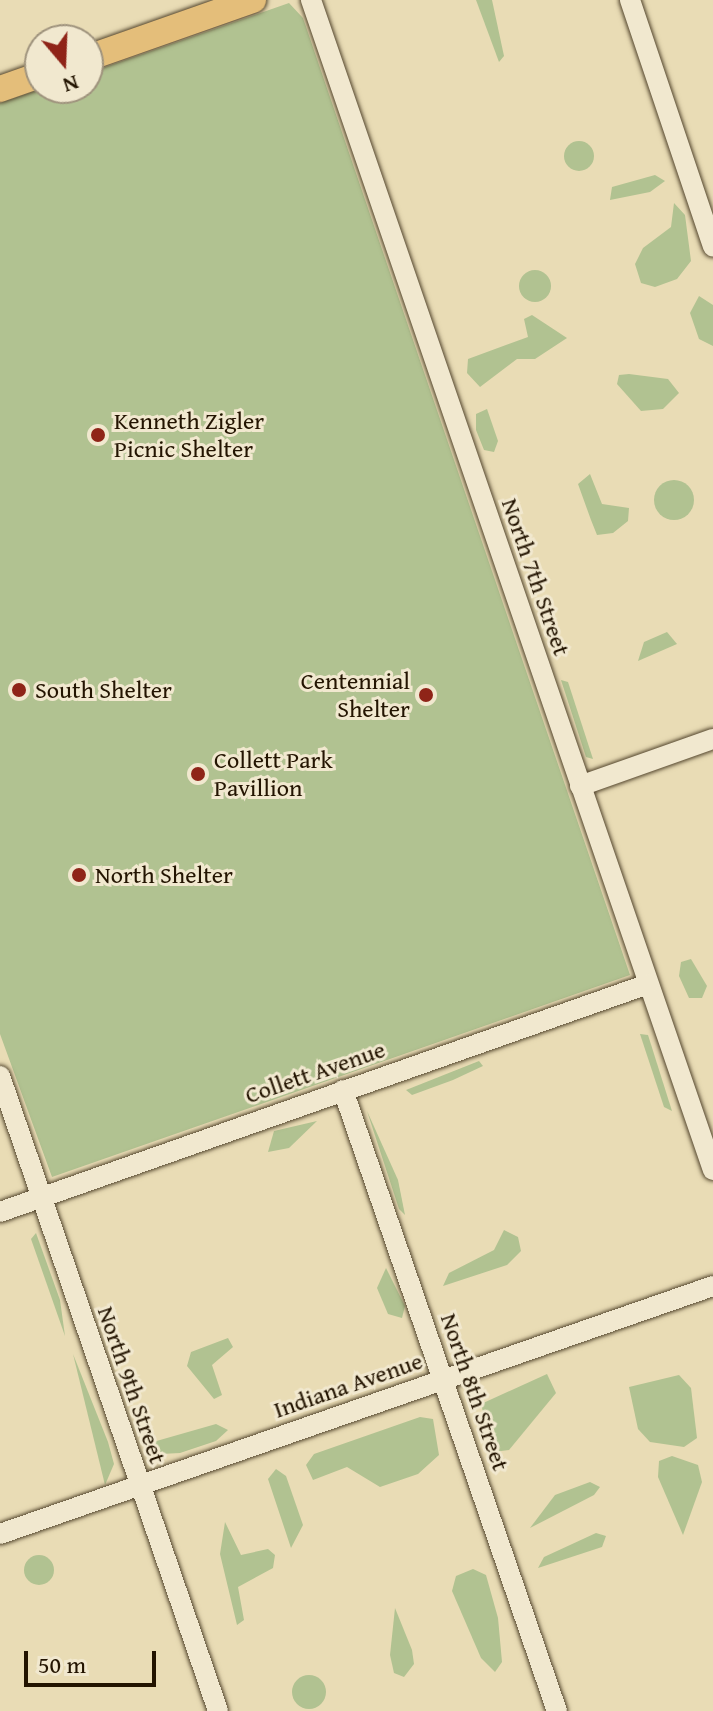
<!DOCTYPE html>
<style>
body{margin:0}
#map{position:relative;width:713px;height:1711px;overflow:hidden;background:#e9dcb5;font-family:"Gentium Book Plus",serif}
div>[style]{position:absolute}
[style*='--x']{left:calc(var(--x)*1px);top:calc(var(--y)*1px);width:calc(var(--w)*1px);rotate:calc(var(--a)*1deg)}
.green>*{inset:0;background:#b1c291}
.round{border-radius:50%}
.roads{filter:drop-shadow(0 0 2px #54462e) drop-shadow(0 0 2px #54462e)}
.minor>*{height:20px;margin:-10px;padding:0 10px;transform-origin:10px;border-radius:10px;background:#f1e8cf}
.major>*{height:26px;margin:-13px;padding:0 13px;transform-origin:13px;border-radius:13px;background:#e4be7a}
.dots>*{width:22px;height:22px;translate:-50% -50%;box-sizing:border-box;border:4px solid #f1e8cf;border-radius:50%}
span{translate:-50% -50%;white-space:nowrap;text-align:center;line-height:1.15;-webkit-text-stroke:6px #f1e8cf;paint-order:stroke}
.poi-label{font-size:24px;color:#231401}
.left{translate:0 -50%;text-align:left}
.right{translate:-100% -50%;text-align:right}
.street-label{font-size:24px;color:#231401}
.north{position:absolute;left:24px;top:24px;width:80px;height:80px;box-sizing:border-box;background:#f1e8cf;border:2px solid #9f937d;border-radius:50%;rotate:161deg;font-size:22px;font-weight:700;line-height:32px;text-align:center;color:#231401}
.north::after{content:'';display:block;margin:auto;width:28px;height:36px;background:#8f2418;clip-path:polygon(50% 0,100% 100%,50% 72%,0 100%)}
.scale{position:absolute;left:24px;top:1651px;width:132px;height:36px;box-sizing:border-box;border:4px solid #231401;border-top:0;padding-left:10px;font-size:24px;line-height:28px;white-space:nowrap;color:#231401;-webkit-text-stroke:6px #f1e8cf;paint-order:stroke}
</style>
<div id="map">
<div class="green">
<div style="clip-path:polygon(476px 0,492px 0,504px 56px,499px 62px)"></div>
<div style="clip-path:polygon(289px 3px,303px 18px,630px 975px,52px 1177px,0 1034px,0 103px,44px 88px,88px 88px,88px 73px)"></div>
<div class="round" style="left:564px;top:141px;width:30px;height:30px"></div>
<div style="clip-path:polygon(655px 175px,665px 181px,650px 192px,610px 200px,612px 187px)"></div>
<div style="clip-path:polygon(674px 203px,685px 215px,691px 261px,677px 279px,655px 287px,641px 283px,635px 264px,643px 248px,671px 227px)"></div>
<div class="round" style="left:519px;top:270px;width:32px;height:32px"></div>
<div style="clip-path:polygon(699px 296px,713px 305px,713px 346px,699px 339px,690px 313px)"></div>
<div style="clip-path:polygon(532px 315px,567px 338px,535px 359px,517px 359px,480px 387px,467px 373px,468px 359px,528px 337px,524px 319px)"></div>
<div style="clip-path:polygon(629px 374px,668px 379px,679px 393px,663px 409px,641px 411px,617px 384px,619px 375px)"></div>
<div style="clip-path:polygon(487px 409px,498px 441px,494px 452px,484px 450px,476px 430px,476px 414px)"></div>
<div style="clip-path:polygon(590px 474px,602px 504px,629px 508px,628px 521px,613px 533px,597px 535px,591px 520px,578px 484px)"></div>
<div class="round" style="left:654px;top:480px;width:40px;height:40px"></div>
<div style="clip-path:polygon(667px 632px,677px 644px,638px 661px,644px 642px)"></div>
<div style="clip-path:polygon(561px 680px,568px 682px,593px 759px,586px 757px)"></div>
<div style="clip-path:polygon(691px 959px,707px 986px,702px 998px,689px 998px,679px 976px,681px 962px)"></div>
<div style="clip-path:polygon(640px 1034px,648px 1035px,672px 1111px,664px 1107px)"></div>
<div style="clip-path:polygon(479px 1061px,483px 1066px,453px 1080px,412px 1095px,406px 1090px)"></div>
<div style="clip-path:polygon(367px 1111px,398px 1180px,405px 1215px,399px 1209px)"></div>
<div style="clip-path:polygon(317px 1121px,289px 1148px,268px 1152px,274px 1131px)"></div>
<div style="clip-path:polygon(504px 1230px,518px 1237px,521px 1251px,507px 1265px,443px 1286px,449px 1273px,494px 1250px)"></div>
<div style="clip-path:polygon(36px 1233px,60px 1300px,65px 1336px,31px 1239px)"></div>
<div style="clip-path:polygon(386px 1268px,405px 1306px,402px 1318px,388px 1314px,377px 1288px)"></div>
<div style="clip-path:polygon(228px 1338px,233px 1347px,212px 1365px,222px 1395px,214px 1399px,187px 1366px,191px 1352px)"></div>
<div style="clip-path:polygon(73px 1354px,108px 1442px,114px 1464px,105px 1485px)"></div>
<div style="clip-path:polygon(547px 1374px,556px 1393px,509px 1450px,493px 1452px,481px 1404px)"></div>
<div style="clip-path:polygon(679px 1375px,691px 1388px,697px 1438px,684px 1447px,650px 1442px,638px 1429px,629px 1387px)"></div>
<div style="clip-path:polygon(420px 1417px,433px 1419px,439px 1455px,418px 1474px,380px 1487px,347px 1467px,313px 1480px,306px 1465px,314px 1454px)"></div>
<div style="clip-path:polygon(216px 1424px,228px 1430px,216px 1441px,180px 1453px,161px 1454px,146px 1444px)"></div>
<div style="clip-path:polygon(672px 1456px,698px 1465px,702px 1482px,683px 1535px,658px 1477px,659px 1461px)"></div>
<div style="clip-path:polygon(276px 1469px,286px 1476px,303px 1525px,291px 1548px,268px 1479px)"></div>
<div style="clip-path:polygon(590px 1482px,600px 1487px,594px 1495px,530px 1528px,555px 1495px)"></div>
<div style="clip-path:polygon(225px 1522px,241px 1555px,268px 1549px,275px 1555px,273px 1568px,238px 1587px,244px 1620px,237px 1625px,220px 1554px)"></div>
<div style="clip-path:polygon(596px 1533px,606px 1536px,602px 1547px,538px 1568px,544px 1557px)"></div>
<div class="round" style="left:24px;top:1555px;width:30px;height:30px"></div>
<div style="clip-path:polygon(473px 1569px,486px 1575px,498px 1618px,502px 1662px,495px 1672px,481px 1658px,452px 1591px,456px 1576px)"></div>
<div style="clip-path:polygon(395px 1608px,412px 1650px,414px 1664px,404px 1677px,394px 1673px,390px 1655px)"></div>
<div class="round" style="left:292px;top:1675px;width:34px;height:34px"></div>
</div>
<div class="roads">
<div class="minor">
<div style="--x:311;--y:0;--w:1237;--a:71.04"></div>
<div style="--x:630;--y:0;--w:260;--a:71.4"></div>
<div style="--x:580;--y:786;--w:141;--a:-19.5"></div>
<div style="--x:0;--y:1076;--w:671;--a:71.05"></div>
<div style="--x:343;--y:1090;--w:657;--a:70.99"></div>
<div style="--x:0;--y:1212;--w:687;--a:-19.38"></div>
<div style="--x:0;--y:1534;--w:755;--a:-19.18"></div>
</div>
<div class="major">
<div style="--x:88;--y:58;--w:175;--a:-19.4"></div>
<div style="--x:0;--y:89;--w:42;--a:-19.3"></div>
</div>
</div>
<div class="dots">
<div style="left:98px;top:435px;background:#8f2418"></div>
<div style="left:19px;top:690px;background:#8f2418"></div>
<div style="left:426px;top:695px;background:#8f2418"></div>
<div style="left:198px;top:774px;background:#8f2418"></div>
<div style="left:79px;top:875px;background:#8f2418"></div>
</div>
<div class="poi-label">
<span class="left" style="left:114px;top:435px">Kenneth Zigler<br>Picnic Shelter</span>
<span class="right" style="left:410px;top:695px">Centennial<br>Shelter</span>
<span class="left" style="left:35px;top:690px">South Shelter</span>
<span class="left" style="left:214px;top:774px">Collett Park<br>Pavillion</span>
<span class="left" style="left:95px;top:875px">North Shelter</span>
</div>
<div class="street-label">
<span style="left:536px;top:577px;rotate:71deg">North 7th Street</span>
<span style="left:315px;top:1072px;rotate:-19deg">Collett Avenue</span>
<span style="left:132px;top:1385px;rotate:71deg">North 9th Street</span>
<span style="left:348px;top:1385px;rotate:-19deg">Indiana Avenue</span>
<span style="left:475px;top:1392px;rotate:71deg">North 8th Street</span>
</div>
<div class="north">N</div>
<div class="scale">50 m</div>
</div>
